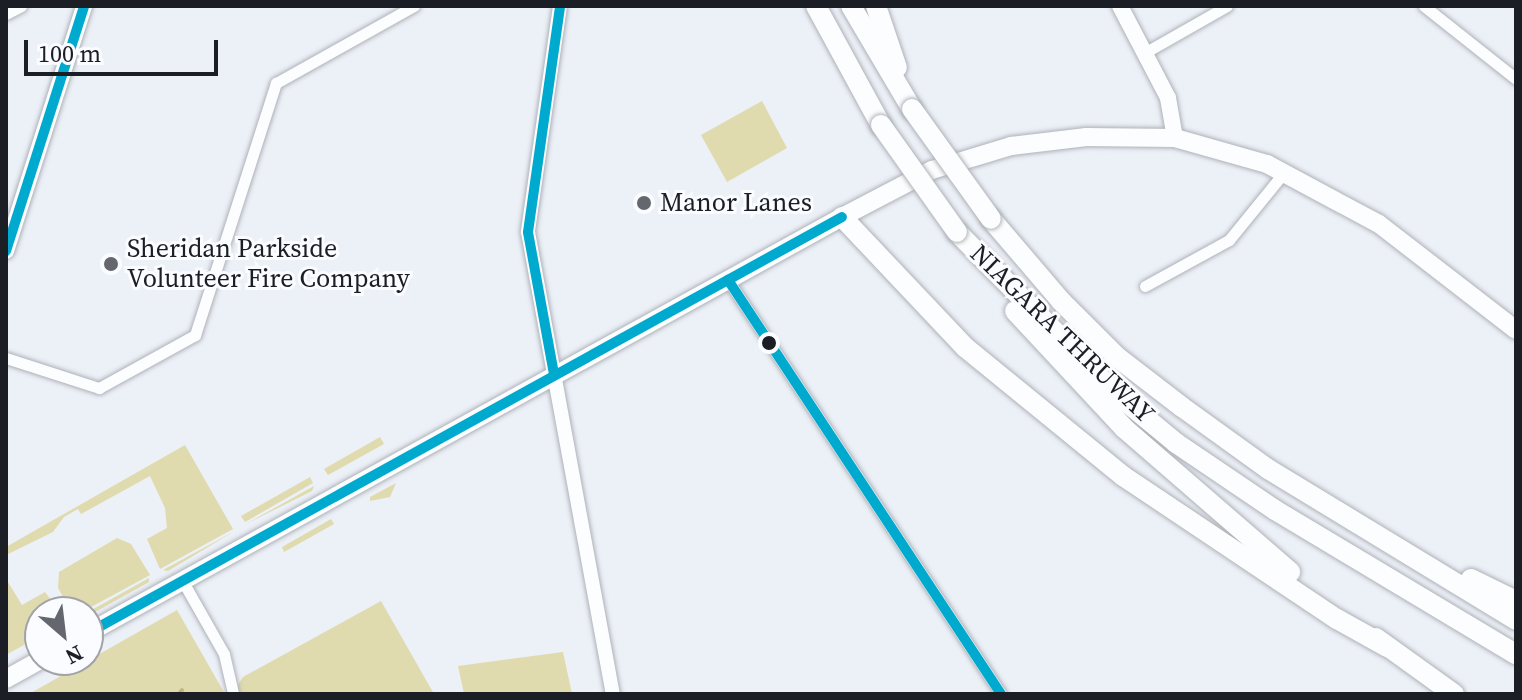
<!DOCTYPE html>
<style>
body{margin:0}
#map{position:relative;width:1522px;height:700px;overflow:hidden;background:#ecf0f7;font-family:"Source Serif 4",serif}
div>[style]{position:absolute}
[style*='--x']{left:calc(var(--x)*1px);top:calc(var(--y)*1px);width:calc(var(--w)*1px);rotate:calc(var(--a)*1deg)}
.green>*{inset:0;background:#dfdbae}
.stream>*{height:4px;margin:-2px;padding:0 2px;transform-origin:2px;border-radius:2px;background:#beb87a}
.roads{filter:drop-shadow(0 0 2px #aeb2b8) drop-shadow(0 0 2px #aeb2b8)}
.minor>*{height:11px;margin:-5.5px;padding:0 5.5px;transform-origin:5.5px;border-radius:5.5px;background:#fcfdfe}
.tertiary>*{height:14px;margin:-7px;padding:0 7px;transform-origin:7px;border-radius:7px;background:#fcfdfe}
.secondary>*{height:16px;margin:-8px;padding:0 8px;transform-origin:8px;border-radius:8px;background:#fcfdfe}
.primary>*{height:18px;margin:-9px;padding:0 9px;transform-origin:9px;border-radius:9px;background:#fcfdfe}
.motorway>*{height:20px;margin:-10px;padding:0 10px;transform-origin:10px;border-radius:10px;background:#fcfdfe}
.bridges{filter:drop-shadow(0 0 2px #aeb2b8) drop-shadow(0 0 2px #aeb2b8)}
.motorway-bridge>*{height:20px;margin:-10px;padding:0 10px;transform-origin:10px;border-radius:10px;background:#fcfdfe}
.bus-1>*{height:10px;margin:-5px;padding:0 5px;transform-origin:5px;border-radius:5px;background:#00a9ce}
.dots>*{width:22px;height:22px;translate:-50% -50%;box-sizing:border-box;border:4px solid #fafcff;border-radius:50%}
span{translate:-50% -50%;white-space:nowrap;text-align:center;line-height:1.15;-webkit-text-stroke:6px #fafcff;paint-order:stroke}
.poi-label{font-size:26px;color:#1b1e24}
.left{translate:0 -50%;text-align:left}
.street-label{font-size:26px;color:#1b1e24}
.frame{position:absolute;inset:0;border:8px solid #1b1e24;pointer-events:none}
.north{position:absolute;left:24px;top:596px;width:80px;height:80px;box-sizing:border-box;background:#fafcff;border:2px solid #a1a3a7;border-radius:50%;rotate:152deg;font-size:22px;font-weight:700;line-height:32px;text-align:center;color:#1b1e24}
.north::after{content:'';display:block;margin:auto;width:28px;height:36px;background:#64686e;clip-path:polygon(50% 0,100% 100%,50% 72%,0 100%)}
.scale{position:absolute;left:24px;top:40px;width:194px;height:36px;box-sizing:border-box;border:4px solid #1b1e24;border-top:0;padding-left:10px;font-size:24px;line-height:28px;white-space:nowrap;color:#1b1e24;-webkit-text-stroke:6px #fafcff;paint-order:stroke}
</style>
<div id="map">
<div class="green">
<div style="clip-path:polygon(762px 101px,787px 148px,727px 182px,701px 135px)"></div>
<div style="clip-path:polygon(380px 437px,384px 444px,328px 475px,324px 469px)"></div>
<div style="clip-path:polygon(185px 445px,233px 529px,160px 569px,147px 539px,167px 528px,165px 508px,150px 476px,81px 514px,78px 509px,64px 517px,53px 532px,6px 555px,6px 547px)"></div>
<div style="clip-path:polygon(310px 477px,313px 483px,245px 522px,241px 516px)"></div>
<div style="clip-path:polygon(396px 483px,390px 497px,370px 501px,370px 497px)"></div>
<div style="clip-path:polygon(314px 486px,312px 491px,246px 524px)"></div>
<div style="clip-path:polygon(331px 519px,334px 524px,284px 552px,282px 547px)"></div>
<div style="clip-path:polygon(233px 532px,168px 571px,163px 570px)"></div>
<div style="clip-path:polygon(117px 538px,131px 544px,150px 575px,82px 612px,72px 612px,58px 588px,59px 572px)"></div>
<div style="clip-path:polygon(149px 578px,149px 582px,88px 616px,88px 612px)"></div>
<div style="clip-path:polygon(6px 579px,22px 605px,45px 592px,60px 612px,40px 612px,40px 636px,6px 655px)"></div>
<div style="clip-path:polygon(381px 601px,434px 694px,232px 694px,243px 677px)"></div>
<div style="clip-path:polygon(177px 610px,225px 694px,29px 694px)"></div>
<div style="clip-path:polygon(563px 652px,572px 694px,464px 694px,458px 666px)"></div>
</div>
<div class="stream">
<div style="--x:179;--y:694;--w:5;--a:-53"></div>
</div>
<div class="roads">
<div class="minor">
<div style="--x:1424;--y:6;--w:117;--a:38.4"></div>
<div style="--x:6;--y:14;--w:17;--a:-28"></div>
<div style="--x:1146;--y:52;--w:93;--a:-29.6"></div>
<div style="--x:728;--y:280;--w:496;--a:56.6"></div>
<div style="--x:1145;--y:286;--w:96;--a:-28.7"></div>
<div style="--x:1229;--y:240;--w:89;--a:-50.9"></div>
<div style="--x:6;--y:358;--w:98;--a:17.9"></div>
<div style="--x:99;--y:388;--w:110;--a:-28.9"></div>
<div style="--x:195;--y:335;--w:265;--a:-72.2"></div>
<div style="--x:276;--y:83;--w:158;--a:-29.2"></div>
<div style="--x:182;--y:580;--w:85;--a:60.4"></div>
<div style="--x:224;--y:654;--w:39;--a:77"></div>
</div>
<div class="tertiary">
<div style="--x:560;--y:6;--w:228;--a:98.1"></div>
<div style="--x:528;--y:232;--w:470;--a:79.6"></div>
</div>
<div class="secondary">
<div style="--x:1120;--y:6;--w:104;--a:62.4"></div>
<div style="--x:1168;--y:98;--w:41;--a:80.1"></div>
<div style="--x:6;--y:251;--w:257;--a:-72.3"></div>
</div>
<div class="primary">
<div style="--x:88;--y:633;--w:861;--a:-28.89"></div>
<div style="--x:842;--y:217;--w:102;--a:-27.6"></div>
<div style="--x:932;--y:170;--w:83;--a:-16.9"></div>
<div style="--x:1011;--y:146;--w:76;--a:-6.8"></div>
<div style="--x:1086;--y:137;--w:89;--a:0.6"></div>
<div style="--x:1175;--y:138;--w:96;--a:15.8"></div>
<div style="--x:1267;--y:164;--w:127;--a:28.2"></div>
<div style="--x:1379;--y:224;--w:173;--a:37.7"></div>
<div style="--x:6;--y:679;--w:39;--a:-29"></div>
</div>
<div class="motorway">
<div style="--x:816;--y:6;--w:136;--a:61.4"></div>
<div style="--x:851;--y:6;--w:120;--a:59.4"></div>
<div style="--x:876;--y:6;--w:65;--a:71.3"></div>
<div style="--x:842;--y:217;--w:180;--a:46.6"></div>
<div style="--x:966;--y:348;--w:203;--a:39.2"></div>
<div style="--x:1123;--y:476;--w:257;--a:33.8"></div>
<div style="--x:1337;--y:619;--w:57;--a:29.2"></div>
<div style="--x:991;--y:219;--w:108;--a:49.5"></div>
<div style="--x:1061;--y:301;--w:79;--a:45"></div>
<div style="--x:1117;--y:357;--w:82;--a:37.6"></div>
<div style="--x:1182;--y:407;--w:106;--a:35.8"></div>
<div style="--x:1268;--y:469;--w:290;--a:31.3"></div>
<div style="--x:957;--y:232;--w:223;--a:45.5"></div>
<div style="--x:1113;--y:391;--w:82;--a:39.5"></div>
<div style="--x:1176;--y:443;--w:120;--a:34.1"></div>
<div style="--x:1275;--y:510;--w:281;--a:30.9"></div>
<div style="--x:1015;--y:311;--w:160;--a:47"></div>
<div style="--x:1124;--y:428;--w:220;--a:40.9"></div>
<div style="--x:1471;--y:579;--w:50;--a:26.1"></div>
<div style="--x:1376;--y:638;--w:96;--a:35.7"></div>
</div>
</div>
<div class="bridges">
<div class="motorway-bridge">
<div style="--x:912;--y:109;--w:135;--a:54.3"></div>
<div style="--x:881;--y:125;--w:131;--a:54.6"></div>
</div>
</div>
<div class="bus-1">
<div style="--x:6;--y:251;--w:257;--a:-72.3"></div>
<div style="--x:728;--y:280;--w:496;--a:56.6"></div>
<div style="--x:554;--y:374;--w:144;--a:-100.4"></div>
<div style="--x:528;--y:232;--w:228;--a:-81.9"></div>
<div style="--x:88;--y:633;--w:861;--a:-28.89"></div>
</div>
<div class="dots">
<div style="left:644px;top:203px;background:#64686e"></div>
<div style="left:111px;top:264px;background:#64686e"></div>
<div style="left:769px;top:343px;background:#1b1e24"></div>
</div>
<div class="poi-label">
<span class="left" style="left:660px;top:203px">Manor Lanes</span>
<span class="left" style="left:127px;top:264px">Sheridan Parkside<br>Volunteer Fire Company</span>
</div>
<div class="street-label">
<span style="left:1062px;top:334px;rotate:44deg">NIAGARA THRUWAY</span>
</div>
<div class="frame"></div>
<div class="north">N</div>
<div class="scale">100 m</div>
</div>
